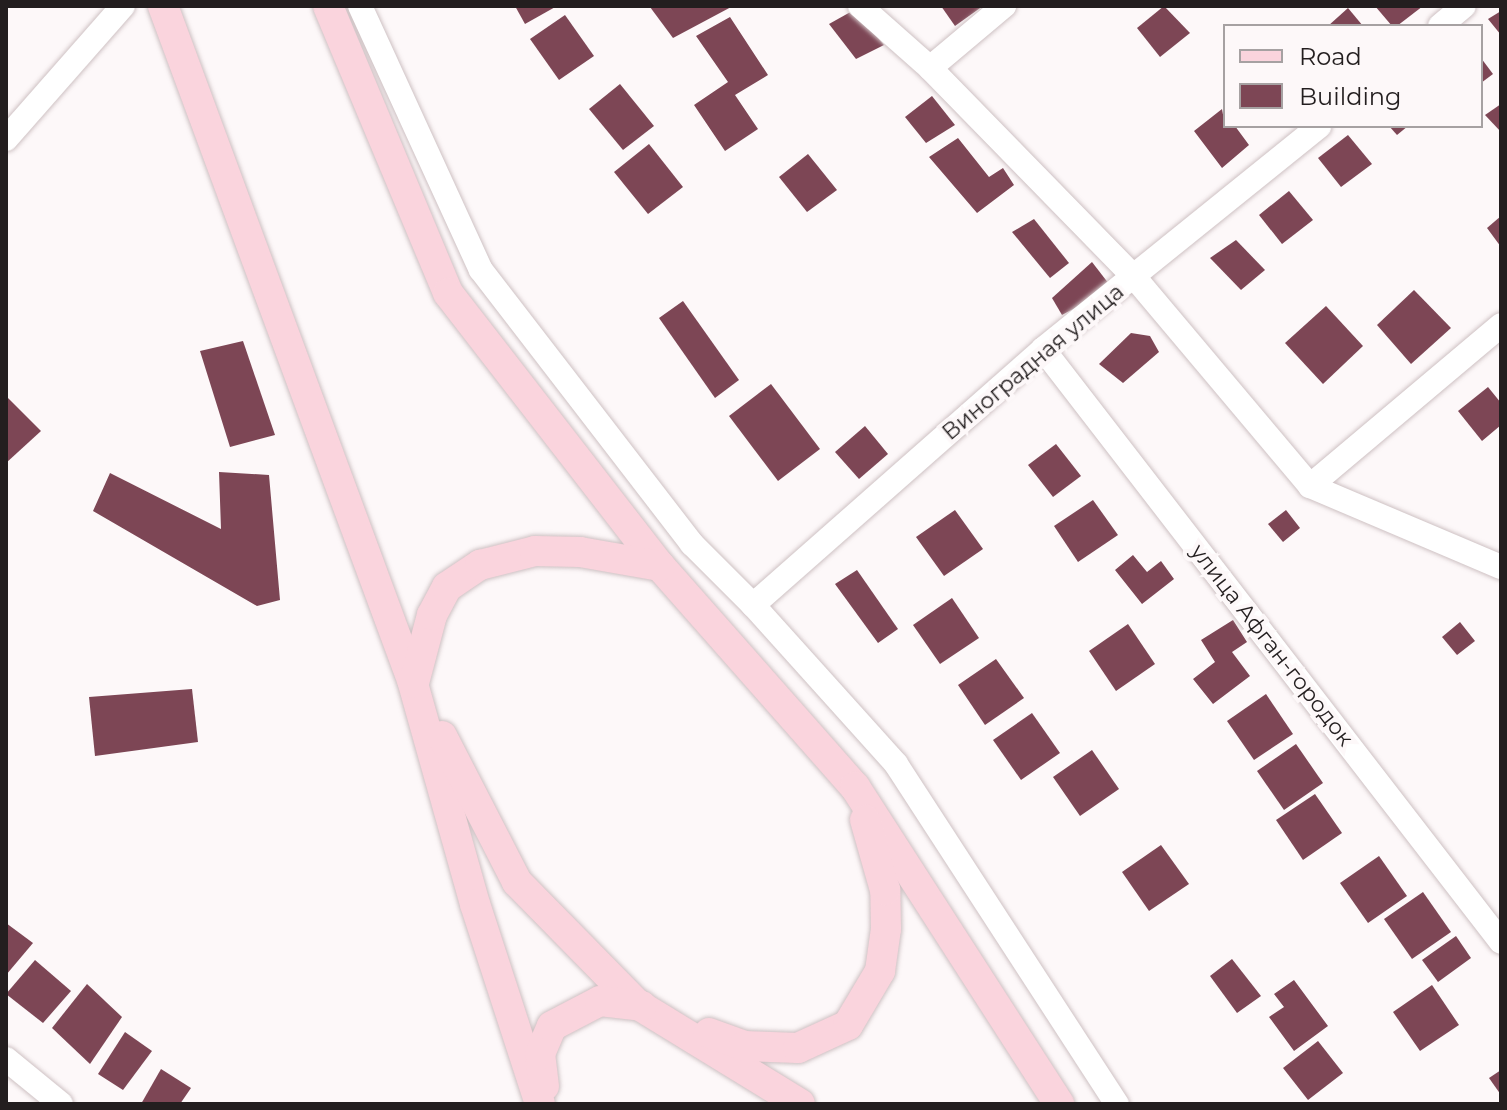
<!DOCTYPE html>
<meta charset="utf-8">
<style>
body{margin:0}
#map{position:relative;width:1507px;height:1110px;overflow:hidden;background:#fdf8f9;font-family:Montserrat,sans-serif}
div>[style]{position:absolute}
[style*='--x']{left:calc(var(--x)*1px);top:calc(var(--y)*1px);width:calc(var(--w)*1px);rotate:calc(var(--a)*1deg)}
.building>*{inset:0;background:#7d4655}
.roads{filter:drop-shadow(0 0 2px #cec1c3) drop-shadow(0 0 2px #cec1c3)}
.minor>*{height:24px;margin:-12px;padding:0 12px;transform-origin:12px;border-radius:12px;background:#fff}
.major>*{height:30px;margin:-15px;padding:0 15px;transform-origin:15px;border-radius:15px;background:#fad4dd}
span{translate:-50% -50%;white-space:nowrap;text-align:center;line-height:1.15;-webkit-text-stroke:8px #fdf8f9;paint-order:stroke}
.street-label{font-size:22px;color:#231e1f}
.frame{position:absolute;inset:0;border:8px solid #231e1f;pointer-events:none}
.legend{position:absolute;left:1223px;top:24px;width:260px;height:104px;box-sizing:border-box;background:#fdf8f9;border:2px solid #a6a1a2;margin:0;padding:10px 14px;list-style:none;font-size:24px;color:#231e1f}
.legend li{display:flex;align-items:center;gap:16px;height:40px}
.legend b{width:40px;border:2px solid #a6a1a2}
</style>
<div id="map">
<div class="building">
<div style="clip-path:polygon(515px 6px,557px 6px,525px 24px)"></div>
<div style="clip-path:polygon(653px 6px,733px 6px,673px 38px,650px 7px)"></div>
<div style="clip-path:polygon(941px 6px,983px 6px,955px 26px)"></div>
<div style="clip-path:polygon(1164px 6px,1190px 33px,1160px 57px,1137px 28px)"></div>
<div style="clip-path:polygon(1375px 6px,1423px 6px,1397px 26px,1392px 26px)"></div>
<div style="clip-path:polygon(1348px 8px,1363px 26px,1328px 26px)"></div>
<div style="clip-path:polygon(854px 10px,884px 45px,856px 59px,829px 24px)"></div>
<div style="clip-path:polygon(1501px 11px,1501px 35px,1488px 19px)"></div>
<div style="clip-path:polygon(565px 15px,594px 56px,559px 80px,530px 39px)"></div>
<div style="clip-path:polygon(730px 17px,768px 75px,735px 95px,758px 129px,725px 151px,694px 105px,728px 82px,696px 36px)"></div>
<div style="clip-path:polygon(1481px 58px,1493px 74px,1481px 83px)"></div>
<div style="clip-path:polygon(620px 84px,654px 126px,623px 150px,589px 109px)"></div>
<div style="clip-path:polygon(932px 96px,955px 125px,926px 143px,905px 117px)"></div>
<div style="clip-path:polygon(1501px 104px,1501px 132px,1485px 115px)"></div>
<div style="clip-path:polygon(1222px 109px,1225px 126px,1235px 126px,1249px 145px,1222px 168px,1194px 131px)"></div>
<div style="clip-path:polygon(1389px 126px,1408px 126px,1397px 135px)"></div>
<div style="clip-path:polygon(1348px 135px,1372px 164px,1341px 187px,1318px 158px)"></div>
<div style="clip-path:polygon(958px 138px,989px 177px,1003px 168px,1014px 185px,977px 213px,929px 157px)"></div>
<div style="clip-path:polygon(649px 144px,683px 187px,648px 214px,614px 172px)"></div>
<div style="clip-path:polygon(808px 154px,837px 190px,807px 212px,779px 177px)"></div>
<div style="clip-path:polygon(1289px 191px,1313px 220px,1282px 244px,1259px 215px)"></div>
<div style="clip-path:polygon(1501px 216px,1501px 247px,1487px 228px)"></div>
<div style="clip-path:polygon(1034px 219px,1069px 263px,1050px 278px,1012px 232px)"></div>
<div style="clip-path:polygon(1236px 240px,1265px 270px,1241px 290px,1210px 258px)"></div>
<div style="clip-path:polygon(1092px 262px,1109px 284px,1094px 298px,1062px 315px,1052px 298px)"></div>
<div style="clip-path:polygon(1414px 290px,1451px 328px,1411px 364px,1377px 325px)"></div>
<div style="clip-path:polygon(683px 301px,739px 380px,715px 398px,659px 318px)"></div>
<div style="clip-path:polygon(1326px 306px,1363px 346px,1323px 384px,1285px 343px)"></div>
<div style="clip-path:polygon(1131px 333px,1150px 336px,1159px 352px,1123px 383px,1099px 364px)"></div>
<div style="clip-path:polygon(243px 341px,275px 435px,230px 447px,200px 351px)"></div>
<div style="clip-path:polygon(771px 384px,820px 449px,778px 481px,729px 416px)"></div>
<div style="clip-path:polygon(1488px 387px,1501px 403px,1501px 425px,1482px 441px,1458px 411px)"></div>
<div style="clip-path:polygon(6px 396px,41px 431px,6px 463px)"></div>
<div style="clip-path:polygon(865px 426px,888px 454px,859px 479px,835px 452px)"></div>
<div style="clip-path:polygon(1056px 444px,1081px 476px,1053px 497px,1028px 465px)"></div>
<div style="clip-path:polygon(219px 472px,269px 475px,280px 600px,257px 606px,93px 511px,110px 473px,221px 529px)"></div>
<div style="clip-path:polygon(1093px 500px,1118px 535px,1078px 562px,1054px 526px)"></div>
<div style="clip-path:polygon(955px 510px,983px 549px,944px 576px,916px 537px)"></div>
<div style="clip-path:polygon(1286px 510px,1300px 528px,1283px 542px,1268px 524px)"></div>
<div style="clip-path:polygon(1133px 555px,1147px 572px,1161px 561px,1174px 579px,1142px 604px,1115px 570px)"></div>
<div style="clip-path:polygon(857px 570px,898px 629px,878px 643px,835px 584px)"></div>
<div style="clip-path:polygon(952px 598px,979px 638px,940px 664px,913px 625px)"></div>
<div style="clip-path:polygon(1233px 620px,1247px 642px,1232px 652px,1250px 676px,1213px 704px,1193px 679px,1215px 662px,1201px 640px)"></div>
<div style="clip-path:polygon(1460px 622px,1475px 641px,1457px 655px,1442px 637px)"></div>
<div style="clip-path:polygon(1128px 624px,1155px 664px,1116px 691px,1089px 651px)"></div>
<div style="clip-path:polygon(996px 659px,1024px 698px,985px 725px,958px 685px)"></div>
<div style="clip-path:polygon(192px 689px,198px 742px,95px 756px,89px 697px)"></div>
<div style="clip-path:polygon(1266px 694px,1293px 734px,1254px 760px,1227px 721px)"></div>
<div style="clip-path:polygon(1032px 713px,1060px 753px,1021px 780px,993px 740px)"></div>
<div style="clip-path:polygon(1296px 744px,1323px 783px,1284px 810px,1257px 771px)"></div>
<div style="clip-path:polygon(1092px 750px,1119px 789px,1080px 816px,1053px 777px)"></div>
<div style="clip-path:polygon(1315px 794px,1342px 833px,1303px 860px,1276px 820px)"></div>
<div style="clip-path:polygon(1161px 845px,1189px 884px,1149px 911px,1122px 872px)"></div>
<div style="clip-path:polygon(1379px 856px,1407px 896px,1368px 923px,1340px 883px)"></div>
<div style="clip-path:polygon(1423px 892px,1451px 932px,1412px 959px,1384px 919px)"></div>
<div style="clip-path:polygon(6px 923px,33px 943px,6px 975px)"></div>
<div style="clip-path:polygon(1456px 936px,1471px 958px,1438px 982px,1422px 960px)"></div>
<div style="clip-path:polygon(1232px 959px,1261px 996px,1237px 1013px,1210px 976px)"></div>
<div style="clip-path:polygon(35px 960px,71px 991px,43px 1023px,6px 994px)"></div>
<div style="clip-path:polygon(1294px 980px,1328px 1026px,1294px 1051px,1269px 1017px,1284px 1007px,1274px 994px)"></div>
<div style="clip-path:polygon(87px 984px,122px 1017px,90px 1064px,52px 1028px)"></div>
<div style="clip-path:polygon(1432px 985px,1459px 1025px,1420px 1051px,1393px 1012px)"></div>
<div style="clip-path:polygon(125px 1032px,152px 1051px,123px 1090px,98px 1074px)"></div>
<div style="clip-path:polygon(1318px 1041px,1343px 1073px,1308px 1100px,1283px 1068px)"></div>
<div style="clip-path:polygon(161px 1069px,191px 1088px,180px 1104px,141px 1104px)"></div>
<div style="clip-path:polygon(1501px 1070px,1501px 1095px,1489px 1078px)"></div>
</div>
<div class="roads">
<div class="minor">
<div style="--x:360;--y:6;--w:290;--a:65.4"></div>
<div style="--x:481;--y:270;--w:346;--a:52.4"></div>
<div style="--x:692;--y:544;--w:86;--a:45"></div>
<div style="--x:753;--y:605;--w:214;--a:48"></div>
<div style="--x:896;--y:764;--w:406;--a:57"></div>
<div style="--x:860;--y:6;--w:94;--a:41.5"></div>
<div style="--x:930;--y:68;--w:293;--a:45.7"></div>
<div style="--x:1135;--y:278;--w:272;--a:49.9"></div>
<div style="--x:1310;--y:486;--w:207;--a:23"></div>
<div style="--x:1440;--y:26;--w:31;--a:-40"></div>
<div style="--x:930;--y:68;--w:97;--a:-40"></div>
<div style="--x:6;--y:139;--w:177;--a:-48.7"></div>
<div style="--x:1043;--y:349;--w:749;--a:52.32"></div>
<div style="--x:1310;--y:486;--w:250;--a:-40.1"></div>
<div style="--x:753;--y:605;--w:387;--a:-41.4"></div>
<div style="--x:1043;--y:349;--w:355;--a:-38.9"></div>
<div style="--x:6;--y:1059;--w:71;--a:39.3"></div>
</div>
<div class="major">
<div style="--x:163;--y:6;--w:719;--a:69.72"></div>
<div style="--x:412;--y:680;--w:233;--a:74.3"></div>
<div style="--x:475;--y:904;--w:210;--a:72"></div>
<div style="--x:328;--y:6;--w:311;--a:67.3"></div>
<div style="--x:448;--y:293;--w:346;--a:52.2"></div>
<div style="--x:660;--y:566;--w:295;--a:48.6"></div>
<div style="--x:855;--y:787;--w:377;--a:57.2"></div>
<div style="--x:414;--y:683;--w:70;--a:-75.2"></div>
<div style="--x:432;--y:615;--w:32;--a:-62"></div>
<div style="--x:447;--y:587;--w:40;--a:-34"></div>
<div style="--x:480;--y:565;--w:57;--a:-14.3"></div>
<div style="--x:535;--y:551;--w:45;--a:1.3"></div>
<div style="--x:580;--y:552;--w:81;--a:9.9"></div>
<div style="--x:442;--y:736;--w:164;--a:62.8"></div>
<div style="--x:517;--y:882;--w:171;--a:45.5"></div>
<div style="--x:637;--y:1004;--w:191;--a:31.5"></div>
<div style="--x:709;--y:1033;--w:37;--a:20"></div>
<div style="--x:744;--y:1046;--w:54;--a:2.1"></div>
<div style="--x:798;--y:1048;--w:55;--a:-24.7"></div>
<div style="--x:848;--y:1025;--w:63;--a:-59.3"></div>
<div style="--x:880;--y:971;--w:42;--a:-81.9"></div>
<div style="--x:886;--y:929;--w:39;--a:-91"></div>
<div style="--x:885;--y:890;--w:73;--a:-105.9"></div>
<div style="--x:544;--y:1086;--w:32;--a:-97"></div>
<div style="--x:540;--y:1054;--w:30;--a:-67"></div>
<div style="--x:552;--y:1026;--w:54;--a:-27.5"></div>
<div style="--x:600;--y:1001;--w:42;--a:6.8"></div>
</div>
</div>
<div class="street-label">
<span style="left:1033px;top:362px;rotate:-40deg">Виноградная улица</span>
<span style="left:1272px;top:645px;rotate:52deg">улица Афган-городок</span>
</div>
<div class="frame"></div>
<ul class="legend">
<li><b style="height:10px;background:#fad4dd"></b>Road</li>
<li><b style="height:22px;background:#7d4655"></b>Building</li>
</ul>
</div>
